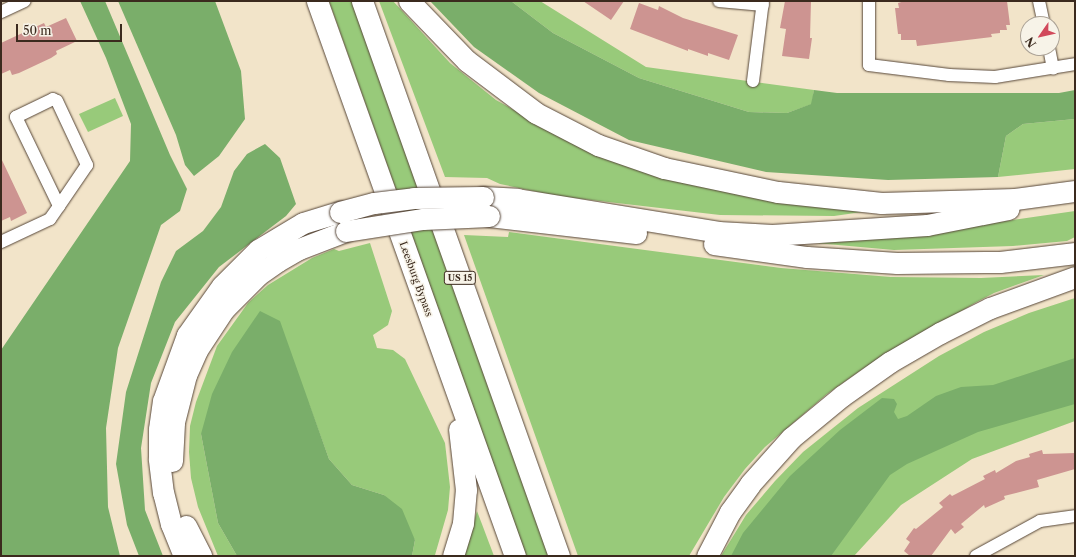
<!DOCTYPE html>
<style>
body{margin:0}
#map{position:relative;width:1076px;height:557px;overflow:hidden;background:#f2e4c9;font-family:"Libre Caslon Text",serif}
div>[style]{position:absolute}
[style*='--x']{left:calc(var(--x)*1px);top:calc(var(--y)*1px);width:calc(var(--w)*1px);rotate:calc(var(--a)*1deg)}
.green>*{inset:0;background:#98ca7a}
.forest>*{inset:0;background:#7aae6a}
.building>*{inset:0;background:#cd9491}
.roads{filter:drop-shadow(0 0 1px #564638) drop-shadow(0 0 1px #564638)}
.street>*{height:12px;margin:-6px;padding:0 6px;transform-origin:6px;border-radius:6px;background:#fff}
.highway>*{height:21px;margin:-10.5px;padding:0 10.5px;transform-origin:10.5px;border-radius:10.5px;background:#fff}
.bridges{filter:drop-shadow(0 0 1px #564638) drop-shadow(0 0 1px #564638)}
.highway-bridge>*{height:21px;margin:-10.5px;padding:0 10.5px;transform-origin:10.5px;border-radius:10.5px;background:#fff}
span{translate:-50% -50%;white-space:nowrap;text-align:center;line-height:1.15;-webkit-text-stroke:3px #f7f3e8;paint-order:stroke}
.shield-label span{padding:1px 3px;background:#f7f3e8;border:1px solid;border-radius:3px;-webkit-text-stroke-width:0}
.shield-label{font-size:9px;color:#3b2a1e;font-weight:700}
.street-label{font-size:10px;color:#3b2a1e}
.frame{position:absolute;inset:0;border:2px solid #3b2a1e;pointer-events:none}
.north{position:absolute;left:1020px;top:16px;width:40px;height:40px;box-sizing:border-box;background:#f7f3e8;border:1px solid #aca397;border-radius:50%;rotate:236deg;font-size:11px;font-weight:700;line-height:16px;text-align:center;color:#3b2a1e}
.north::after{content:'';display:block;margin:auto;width:14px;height:18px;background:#d1495b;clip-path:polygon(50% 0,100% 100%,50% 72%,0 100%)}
.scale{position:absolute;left:16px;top:24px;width:106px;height:18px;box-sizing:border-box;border:2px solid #3b2a1e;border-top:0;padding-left:5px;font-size:12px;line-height:14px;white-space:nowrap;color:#3b2a1e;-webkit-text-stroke:3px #f7f3e8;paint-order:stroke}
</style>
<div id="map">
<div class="green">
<div style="clip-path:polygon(329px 1px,353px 1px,552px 556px,526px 556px)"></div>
<div style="clip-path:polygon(379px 1px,393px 1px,450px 63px,496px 100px,577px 145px,869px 211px,834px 216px,720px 215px,557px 196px,500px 184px,487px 178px,445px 177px)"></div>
<div style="clip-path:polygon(511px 1px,540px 1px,646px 67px,814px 90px,812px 104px,787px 113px,749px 112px,639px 78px,553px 33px)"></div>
<div style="clip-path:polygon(115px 98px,123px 116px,88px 132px,79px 114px)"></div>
<div style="clip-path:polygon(1075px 119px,1075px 169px,998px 177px,1006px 136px,1023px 124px)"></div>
<div style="clip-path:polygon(1075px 211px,1075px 237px,1067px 241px,1013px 246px,894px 250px,782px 240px,922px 233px)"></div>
<div style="clip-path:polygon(509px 232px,781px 268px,891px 277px,981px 278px,1044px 275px,994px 293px,975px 303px,864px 368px,827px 394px,765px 447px,745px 469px,724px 497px,689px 556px,578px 556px,464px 235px,508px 237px)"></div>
<div style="clip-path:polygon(370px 243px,392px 311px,388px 325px,373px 335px,377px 348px,393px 350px,405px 359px,445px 443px,450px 487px,448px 510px,435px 555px,412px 556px,415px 540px,384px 495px,352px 485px,329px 459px,309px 404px,201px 434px,218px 523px,237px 556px,218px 556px,198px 507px,191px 478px,189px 452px,190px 426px,196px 402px,217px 346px,248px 303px,268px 285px,312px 258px,334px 249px,339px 251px)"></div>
<div style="clip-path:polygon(1075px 298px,1075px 421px,972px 459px,901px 505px,854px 556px,721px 556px,746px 515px,775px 481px,803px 452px,858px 408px,939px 356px,984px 332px,1029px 313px)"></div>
<div style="clip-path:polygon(477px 511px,494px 556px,464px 556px)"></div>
</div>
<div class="forest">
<div style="clip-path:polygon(80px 1px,105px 1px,170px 155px,187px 189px,180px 211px,161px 225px,118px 348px,106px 428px,108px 507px,120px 556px,1px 556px,1px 350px,130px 161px,131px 124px,106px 58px)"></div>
<div style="clip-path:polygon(118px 1px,215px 1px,241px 71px,245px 119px,219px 156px,194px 176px,185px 165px,176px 135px)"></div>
<div style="clip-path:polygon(430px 1px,511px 1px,553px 33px,639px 78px,749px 112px,787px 113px,811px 104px,814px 90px,837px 93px,1059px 93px,1075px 90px,1075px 119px,1023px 124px,1006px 136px,998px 177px,888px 180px,766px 172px,629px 140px,539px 93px,474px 47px)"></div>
<div style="clip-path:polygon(265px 144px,280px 158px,296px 204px,286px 216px,219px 267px,175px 322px,151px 383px,141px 448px,145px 510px,163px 556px,139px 556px,127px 525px,116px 464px,126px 392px,161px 282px,176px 251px,203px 231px,221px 207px,234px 171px,247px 154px)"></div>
<div style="clip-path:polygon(260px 311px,280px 321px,329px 459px,352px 485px,384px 495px,402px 509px,415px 540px,412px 556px,237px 556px,218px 523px,201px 434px,212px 394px,232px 352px)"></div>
<div style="clip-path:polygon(1075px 358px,1075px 404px,978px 432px,907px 464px,890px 475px,831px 556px,731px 556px,743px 533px,790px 476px,840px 430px,882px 398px,894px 399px,897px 404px,894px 412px,898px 419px,907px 416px,936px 396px,961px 387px,993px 385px)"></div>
</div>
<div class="building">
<div style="clip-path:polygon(583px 1px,624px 1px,611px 20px)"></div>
<div style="clip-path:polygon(785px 1px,811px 1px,810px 38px,812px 38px,809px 59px,782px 56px,786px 29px,780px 28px)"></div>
<div style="clip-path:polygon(905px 1px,1007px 1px,1010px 25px,1006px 25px,1007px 30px,1000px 30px,1000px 33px,991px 34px,992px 37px,917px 46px,916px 40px,901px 40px,901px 34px,898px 34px,895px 8px,899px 8px,898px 3px)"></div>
<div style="clip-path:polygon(639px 3px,658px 10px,659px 6px,683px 18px,738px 35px,729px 60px,708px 53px,708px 56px,688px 49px,688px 51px,630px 29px)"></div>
<div style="clip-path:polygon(66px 18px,77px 41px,56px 51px,57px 54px,51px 58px,19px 73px,12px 75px,10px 70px,1px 74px,1px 43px,44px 23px,46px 27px)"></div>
<div style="clip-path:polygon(1px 158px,27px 213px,11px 221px,10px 217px,1px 221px)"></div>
<div style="clip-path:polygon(1042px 450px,1043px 454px,1075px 453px,1075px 469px,1037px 480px,1039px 487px,1004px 496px,1005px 499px,985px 508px,984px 505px,961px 524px,964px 527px,955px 534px,951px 529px,931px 556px,910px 556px,904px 551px,910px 542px,906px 539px,914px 528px,916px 529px,943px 507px,939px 503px,950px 494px,952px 496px,985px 479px,983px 476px,995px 470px,996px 473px,1016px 461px,1030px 457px,1029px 454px)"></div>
</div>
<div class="roads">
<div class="street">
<div style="--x:719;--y:1;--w:44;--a:5.2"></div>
<div style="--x:869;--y:1;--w:64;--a:90"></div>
<div style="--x:869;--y:65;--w:81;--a:7.1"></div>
<div style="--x:949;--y:75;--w:46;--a:2.5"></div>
<div style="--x:995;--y:77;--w:81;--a:-9.2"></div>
<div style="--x:1039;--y:1;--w:24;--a:78"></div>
<div style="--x:1;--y:12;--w:26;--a:-25"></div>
<div style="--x:1049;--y:48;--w:21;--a:79"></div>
<div style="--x:753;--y:81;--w:81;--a:-82.9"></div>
<div style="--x:53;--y:99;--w:4;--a:27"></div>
<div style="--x:57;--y:101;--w:71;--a:64.9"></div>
<div style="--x:87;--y:165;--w:50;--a:124.3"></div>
<div style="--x:59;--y:206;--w:99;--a:-115.8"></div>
<div style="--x:16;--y:117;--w:41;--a:-25.9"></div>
<div style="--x:1;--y:242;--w:54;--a:-25.1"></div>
<div style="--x:50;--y:219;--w:16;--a:-55"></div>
<div style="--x:976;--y:556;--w:73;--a:-28.7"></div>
<div style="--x:1040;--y:521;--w:35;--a:-8"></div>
</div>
<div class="highway">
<div style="--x:317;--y:1;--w:589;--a:70.37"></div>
<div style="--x:362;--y:1;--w:589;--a:70.46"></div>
<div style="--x:409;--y:1;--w:83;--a:46"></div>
<div style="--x:467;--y:61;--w:86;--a:37"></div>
<div style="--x:536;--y:113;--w:70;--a:27.3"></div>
<div style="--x:598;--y:145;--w:70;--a:19.2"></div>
<div style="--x:664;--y:168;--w:116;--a:11.9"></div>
<div style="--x:778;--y:192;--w:104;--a:6.1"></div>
<div style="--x:881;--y:203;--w:134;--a:-1.7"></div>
<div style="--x:1015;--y:199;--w:61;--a:-7.6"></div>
<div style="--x:483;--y:197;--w:34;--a:3"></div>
<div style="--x:517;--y:199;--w:204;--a:9.3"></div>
<div style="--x:718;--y:232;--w:54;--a:3.2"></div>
<div style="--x:772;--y:235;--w:155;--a:-3.7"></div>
<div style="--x:927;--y:225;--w:83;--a:-11.2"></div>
<div style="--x:489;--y:216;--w:148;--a:6.6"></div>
<div style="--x:714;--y:244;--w:94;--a:8"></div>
<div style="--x:807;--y:257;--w:90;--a:3.8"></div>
<div style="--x:897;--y:263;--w:103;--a:-0.6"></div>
<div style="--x:1000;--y:262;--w:76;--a:-6.8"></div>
<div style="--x:172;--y:461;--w:39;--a:-87"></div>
<div style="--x:174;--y:422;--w:49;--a:-75.7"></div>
<div style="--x:186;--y:375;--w:27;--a:-66"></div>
<div style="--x:197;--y:350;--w:49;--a:-56.6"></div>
<div style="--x:224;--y:309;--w:48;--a:-45"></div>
<div style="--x:258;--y:275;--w:24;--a:-35"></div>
<div style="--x:278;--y:261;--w:24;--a:-30"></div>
<div style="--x:299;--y:249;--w:50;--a:-21"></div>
<div style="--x:186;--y:526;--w:34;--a:63"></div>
<div style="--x:184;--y:556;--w:35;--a:-112"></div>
<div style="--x:171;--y:524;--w:32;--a:-104"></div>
<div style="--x:163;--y:493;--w:35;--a:-97"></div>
<div style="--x:159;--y:458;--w:29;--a:-90"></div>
<div style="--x:159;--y:429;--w:28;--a:-82"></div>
<div style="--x:163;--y:401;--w:70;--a:-70"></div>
<div style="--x:187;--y:335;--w:60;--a:-54.5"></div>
<div style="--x:222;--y:286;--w:51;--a:-45"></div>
<div style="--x:258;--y:250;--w:52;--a:-31"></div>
<div style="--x:303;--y:223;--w:39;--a:-17"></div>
<div style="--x:453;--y:556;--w:34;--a:-73"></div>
<div style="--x:463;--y:523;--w:33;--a:-85"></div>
<div style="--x:466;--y:490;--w:61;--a:-96.5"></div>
<div style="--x:707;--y:556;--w:50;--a:-62.4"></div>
<div style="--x:730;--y:512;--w:34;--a:-54"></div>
<div style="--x:750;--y:484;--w:62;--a:-48.3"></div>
<div style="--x:791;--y:438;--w:66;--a:-39.5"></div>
<div style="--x:842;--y:396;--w:59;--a:-35.3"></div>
<div style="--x:890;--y:362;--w:58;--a:-30.1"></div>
<div style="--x:940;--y:333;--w:56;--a:-26.6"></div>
<div style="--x:990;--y:308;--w:90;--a:-20"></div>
</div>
</div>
<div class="bridges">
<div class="highway-bridge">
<div style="--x:340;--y:212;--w:35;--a:-15"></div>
<div style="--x:374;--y:203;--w:40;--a:-7.1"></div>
<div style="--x:414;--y:198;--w:69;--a:-0.8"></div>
<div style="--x:346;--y:231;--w:78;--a:-8.9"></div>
<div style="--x:423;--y:219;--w:66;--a:-2.6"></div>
</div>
</div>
<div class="shield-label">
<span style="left:460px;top:278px">US 15</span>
</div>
<div class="street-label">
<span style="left:416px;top:279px;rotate:70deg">Leesburg Bypass</span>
</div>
<div class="frame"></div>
<div class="north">N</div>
<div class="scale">50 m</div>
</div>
